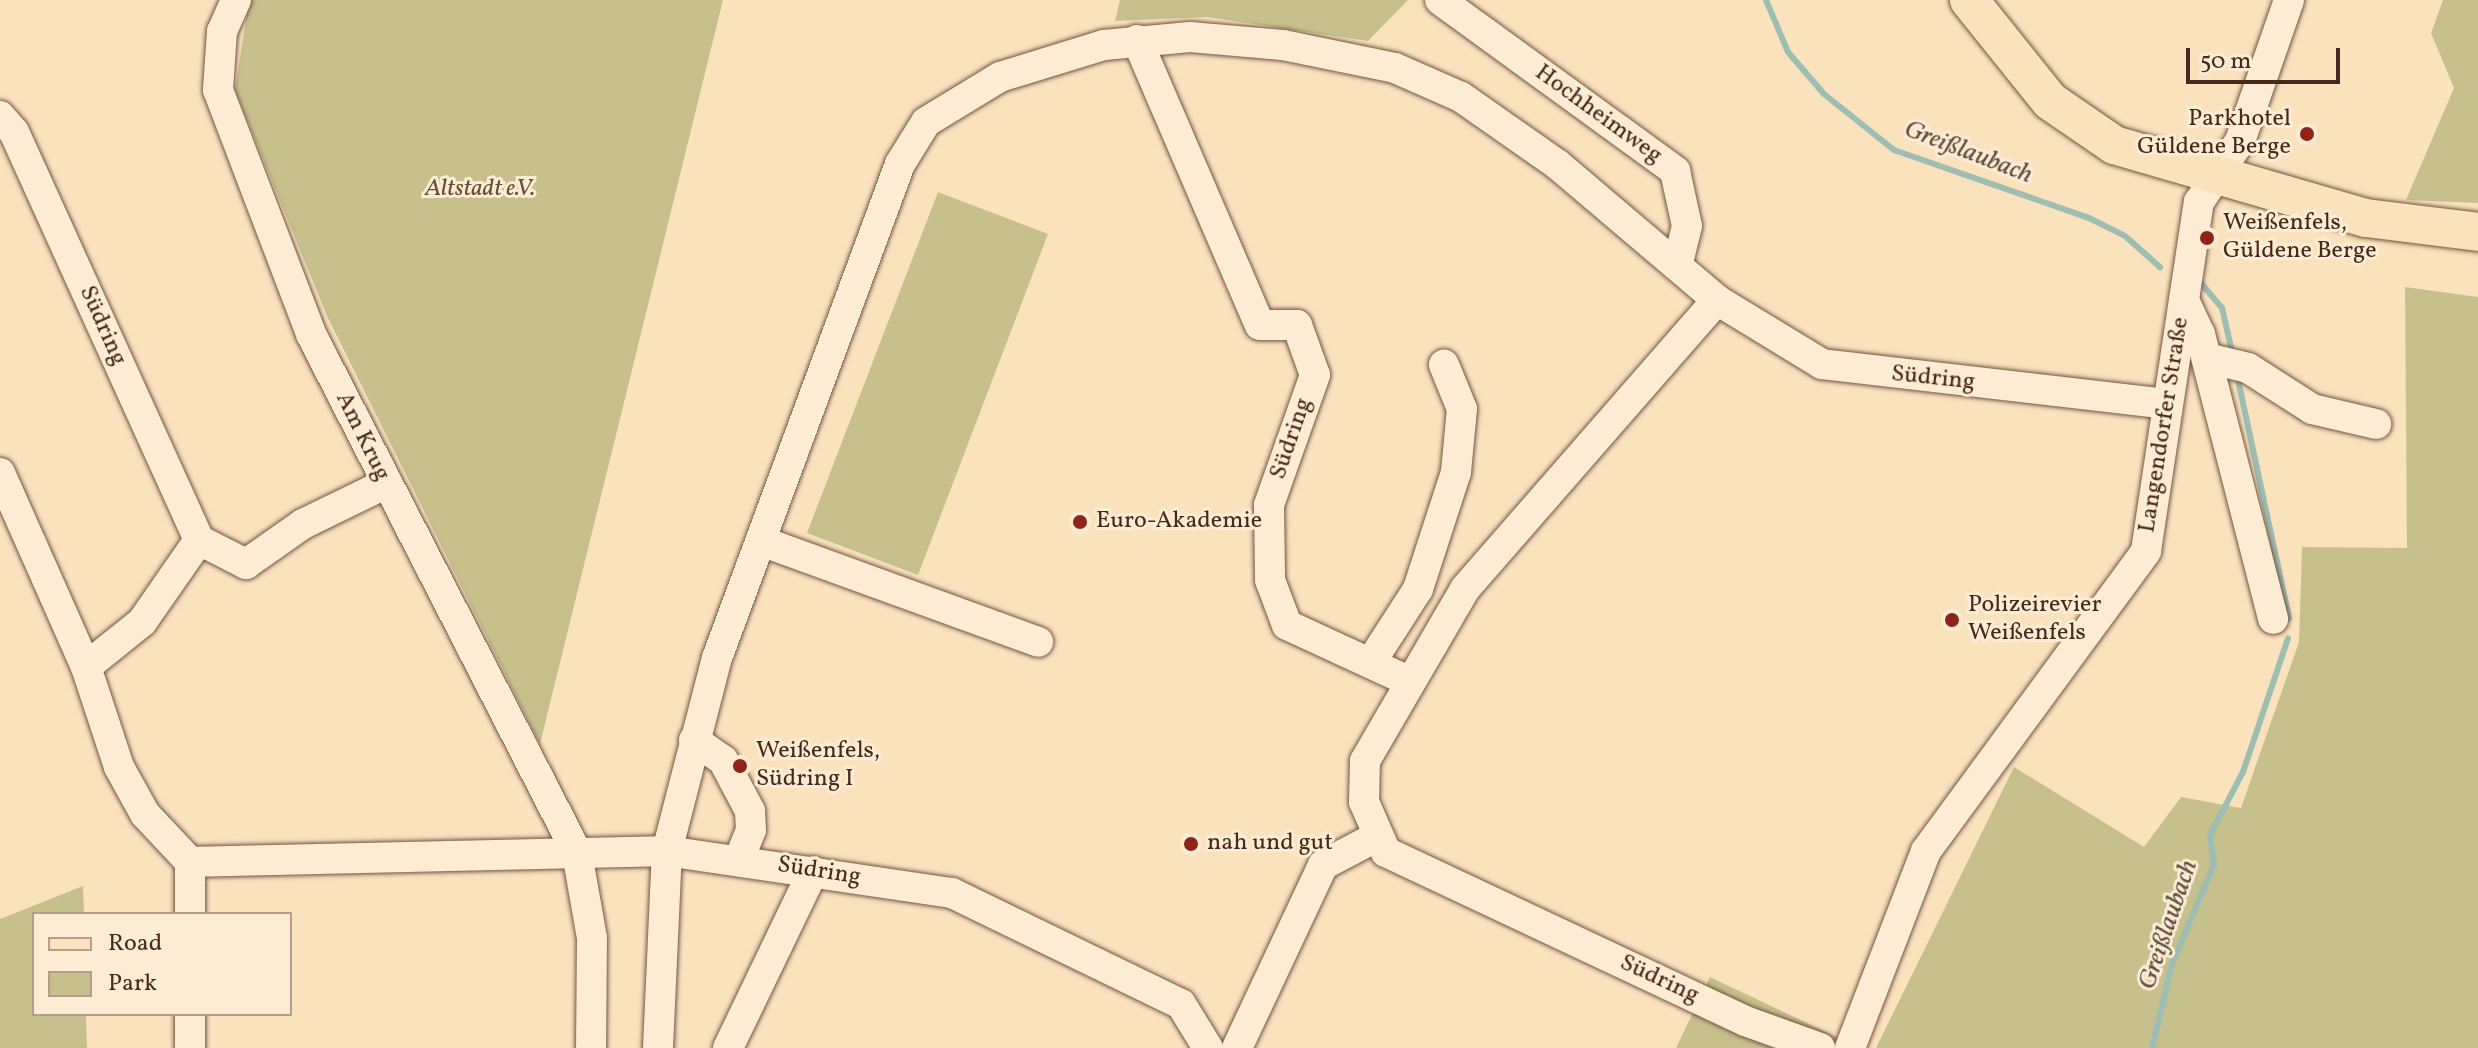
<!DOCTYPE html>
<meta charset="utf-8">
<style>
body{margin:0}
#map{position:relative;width:2478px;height:1048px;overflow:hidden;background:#fae2bd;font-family:Vollkorn,serif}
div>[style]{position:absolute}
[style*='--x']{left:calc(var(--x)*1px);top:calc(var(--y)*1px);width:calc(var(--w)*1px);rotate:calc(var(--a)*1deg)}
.green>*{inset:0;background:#c6c18c}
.stream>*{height:6px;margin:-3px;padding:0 3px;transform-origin:3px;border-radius:3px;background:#9ebdb3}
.roads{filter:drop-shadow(0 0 2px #745643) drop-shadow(0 0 2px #745643)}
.minor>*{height:30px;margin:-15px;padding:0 15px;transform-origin:15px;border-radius:15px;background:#fcecd4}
.major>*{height:38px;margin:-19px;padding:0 19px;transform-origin:19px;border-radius:19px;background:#fae2bd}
.dots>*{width:22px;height:22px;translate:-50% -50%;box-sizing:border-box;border:4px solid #fcecd4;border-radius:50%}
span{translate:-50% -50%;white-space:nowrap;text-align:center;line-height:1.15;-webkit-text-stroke:6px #fcecd4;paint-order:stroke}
.street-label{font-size:24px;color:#48281a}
.poi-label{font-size:24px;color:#48281a}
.right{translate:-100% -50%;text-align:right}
.left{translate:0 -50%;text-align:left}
.park-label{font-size:24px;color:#684e36;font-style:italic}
.water-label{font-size:26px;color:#5e4d40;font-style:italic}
.legend{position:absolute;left:32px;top:912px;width:260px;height:104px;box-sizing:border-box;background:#fcecd4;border:2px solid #b49e8a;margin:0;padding:10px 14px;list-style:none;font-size:24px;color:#48281a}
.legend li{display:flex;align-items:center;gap:16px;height:40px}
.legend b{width:40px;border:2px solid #b49e8a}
.scale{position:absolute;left:2186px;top:48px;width:154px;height:36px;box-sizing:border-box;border:4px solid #48281a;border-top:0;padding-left:10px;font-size:24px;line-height:28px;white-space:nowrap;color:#48281a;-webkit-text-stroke:6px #fcecd4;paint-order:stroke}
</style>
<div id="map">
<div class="green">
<div style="clip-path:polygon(249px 0,723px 0,540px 744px,327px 316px,235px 90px)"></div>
<div style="clip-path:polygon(1120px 0,1408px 0,1368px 41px,1207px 17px,1115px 21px)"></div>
<div style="clip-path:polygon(2443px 0,2478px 0,2478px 203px,2406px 200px,2454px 88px,2431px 33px)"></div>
<div style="clip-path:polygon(938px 192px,1048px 234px,918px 575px,807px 533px)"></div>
<div style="clip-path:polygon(2405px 287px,2478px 297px,2478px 1048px,1876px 1048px,2014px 767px,2144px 847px,2181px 797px,2241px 808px,2299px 642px,2302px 547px,2407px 548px)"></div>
<div style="clip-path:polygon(83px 886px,84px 914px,34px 914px,34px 1014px,86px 1014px,87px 1048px,0 1048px,0 919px)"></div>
<div style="clip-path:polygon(1710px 977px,1860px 1048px,1676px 1048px)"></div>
</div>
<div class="stream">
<div style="--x:1766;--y:0;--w:56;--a:67.1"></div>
<div style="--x:1788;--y:52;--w:55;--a:49.4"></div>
<div style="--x:1824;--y:94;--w:90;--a:38.7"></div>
<div style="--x:1894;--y:150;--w:207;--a:19.2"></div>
<div style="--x:2089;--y:218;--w:40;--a:26.6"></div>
<div style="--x:2125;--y:236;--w:47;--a:41.5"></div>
<div style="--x:2201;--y:283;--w:33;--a:50"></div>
<div style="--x:2222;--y:308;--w:49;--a:77.1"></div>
<div style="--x:2237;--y:375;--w:249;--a:77.9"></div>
<div style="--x:2152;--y:1048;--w:86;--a:-76.6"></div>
<div style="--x:2172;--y:964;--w:108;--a:-67.2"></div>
<div style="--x:2214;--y:864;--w:29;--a:-98"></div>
<div style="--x:2210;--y:835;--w:71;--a:-62.4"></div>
<div style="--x:2243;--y:772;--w:141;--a:-71.4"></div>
</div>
<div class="roads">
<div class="minor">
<div style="--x:236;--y:0;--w:34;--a:114"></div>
<div style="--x:222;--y:31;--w:59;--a:93.9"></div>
<div style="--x:218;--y:90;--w:261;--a:69.1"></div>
<div style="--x:311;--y:334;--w:583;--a:62.86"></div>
<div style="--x:577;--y:853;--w:86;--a:80"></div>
<div style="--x:592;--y:938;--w:110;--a:90.5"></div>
<div style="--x:1440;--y:0;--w:291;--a:36"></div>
<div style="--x:1675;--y:171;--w:56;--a:77.7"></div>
<div style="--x:1687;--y:226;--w:41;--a:104"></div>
<div style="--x:1137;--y:40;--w:310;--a:66.7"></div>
<div style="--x:1260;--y:325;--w:37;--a:0"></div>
<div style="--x:1297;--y:325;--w:53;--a:70.2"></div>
<div style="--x:1315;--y:375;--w:138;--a:109.5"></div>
<div style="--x:1269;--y:505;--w:75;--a:89.2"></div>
<div style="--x:1270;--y:580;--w:48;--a:69.3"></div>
<div style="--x:1287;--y:625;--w:134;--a:24.7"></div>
<div style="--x:0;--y:116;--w:21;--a:49"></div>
<div style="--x:14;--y:132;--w:448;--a:65.6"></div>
<div style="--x:199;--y:540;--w:53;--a:27.1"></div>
<div style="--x:246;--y:564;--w:70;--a:-35.1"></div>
<div style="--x:303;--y:524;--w:91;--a:-26"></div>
<div style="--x:1717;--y:300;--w:383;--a:131.1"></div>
<div style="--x:1465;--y:589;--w:199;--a:120.2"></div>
<div style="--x:1365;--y:761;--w:41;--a:91.4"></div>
<div style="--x:1364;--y:802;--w:55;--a:66.3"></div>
<div style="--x:1386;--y:852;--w:397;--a:25.2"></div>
<div style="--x:1745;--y:1021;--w:80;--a:19.8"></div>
<div style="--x:2184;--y:300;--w:38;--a:65"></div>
<div style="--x:2200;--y:334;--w:294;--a:75.6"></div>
<div style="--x:2207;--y:358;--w:42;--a:13.7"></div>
<div style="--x:2248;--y:368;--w:76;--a:32.6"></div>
<div style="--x:2312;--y:409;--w:66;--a:13.2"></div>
<div style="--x:0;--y:473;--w:212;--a:66.1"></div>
<div style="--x:86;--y:667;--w:105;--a:71.7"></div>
<div style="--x:119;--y:767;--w:54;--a:61"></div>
<div style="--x:145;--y:814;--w:66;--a:46.8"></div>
<div style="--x:190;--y:862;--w:52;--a:90"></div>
<div style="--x:761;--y:541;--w:295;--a:20"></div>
<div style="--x:1371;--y:662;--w:87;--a:-57.2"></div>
<div style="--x:1418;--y:589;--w:123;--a:-72"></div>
<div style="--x:1456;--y:472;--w:63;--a:-84.6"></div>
<div style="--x:1462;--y:409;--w:48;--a:-112.2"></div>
<div style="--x:86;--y:667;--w:72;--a:-38.8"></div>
<div style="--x:142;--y:622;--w:100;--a:-55.2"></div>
<div style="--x:694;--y:740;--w:35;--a:35"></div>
<div style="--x:723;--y:760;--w:58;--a:62.1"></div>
<div style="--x:750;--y:811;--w:19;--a:87"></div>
<div style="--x:751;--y:830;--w:31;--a:112"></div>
<div style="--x:190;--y:862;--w:477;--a:-1.3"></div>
<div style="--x:667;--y:851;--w:288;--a:8.4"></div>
<div style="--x:952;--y:893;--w:254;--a:25.9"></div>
<div style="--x:1181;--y:1004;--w:52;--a:58.5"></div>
<div style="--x:190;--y:1048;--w:34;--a:-90"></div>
<div style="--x:658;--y:1048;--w:197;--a:-87.4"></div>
<div style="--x:667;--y:851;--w:199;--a:-75.5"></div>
<div style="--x:717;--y:658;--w:527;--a:-69.67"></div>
<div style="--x:900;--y:164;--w:49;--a:-58.2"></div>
<div style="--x:926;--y:122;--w:87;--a:-31.3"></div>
<div style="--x:1000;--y:77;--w:109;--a:-17.1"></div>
<div style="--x:1104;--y:45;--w:86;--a:-5.3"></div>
<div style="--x:1190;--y:37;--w:93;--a:4.9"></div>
<div style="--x:1283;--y:45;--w:114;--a:11.6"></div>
<div style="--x:1395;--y:68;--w:72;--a:23.7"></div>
<div style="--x:1461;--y:97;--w:118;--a:35"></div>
<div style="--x:1558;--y:165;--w:209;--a:40.3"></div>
<div style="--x:1717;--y:300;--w:123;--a:31.4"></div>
<div style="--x:1822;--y:364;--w:347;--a:6.6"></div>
<div style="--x:728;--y:1048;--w:196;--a:-64.3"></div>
<div style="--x:1237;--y:1048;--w:202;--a:-64.8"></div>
<div style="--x:1323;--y:865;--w:60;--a:-27.8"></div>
<div style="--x:1850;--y:1048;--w:211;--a:-68.9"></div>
<div style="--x:1926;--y:851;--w:372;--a:-53.7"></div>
<div style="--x:2146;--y:551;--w:353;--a:-81.4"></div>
<div style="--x:2199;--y:202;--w:73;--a:-56.1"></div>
<div style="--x:2240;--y:141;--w:149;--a:-70.8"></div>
</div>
<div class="major">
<div style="--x:1969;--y:0;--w:129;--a:51.3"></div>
<div style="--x:2050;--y:101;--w:78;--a:34.5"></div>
<div style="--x:2114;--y:145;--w:262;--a:16.2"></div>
<div style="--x:2366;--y:218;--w:113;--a:7.1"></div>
</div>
</div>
<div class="dots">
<div style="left:2307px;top:134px;background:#8f2418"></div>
<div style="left:2207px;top:238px;background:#8f2418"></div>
<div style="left:1080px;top:522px;background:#8f2418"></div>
<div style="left:1952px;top:620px;background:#8f2418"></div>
<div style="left:740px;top:766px;background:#8f2418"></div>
<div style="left:1191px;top:844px;background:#8f2418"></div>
</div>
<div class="street-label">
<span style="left:1598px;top:115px;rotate:36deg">Hochheimweg</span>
<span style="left:102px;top:326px;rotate:66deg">Südring</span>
<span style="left:1933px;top:379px;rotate:6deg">Südring</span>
<span style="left:2165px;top:425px;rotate:-81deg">Langendorfer Straße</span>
<span style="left:362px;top:437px;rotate:64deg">Am Krug</span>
<span style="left:1292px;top:439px;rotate:-71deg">Südring</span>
<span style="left:819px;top:872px;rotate:9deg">Südring</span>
<span style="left:1659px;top:980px;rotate:25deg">Südring</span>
</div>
<div class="poi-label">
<span class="right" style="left:2291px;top:134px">Parkhotel<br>Güldene Berge</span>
<span class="left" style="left:2223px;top:238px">Weißenfels,<br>Güldene Berge</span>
<span class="left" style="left:1096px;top:522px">Euro-Akademie</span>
<span class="left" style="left:1968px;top:620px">Polizeirevier<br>Weißenfels</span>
<span class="left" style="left:756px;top:766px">Weißenfels,<br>Südring I</span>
<span class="left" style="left:1207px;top:844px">nah und gut</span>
</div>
<div class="park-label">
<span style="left:480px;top:190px">Altstadt e.V.</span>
</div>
<div class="water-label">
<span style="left:1968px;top:153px;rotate:21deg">Greißlaubach</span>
<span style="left:2169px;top:925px;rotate:-71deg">Greißlaubach</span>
</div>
<ul class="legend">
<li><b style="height:10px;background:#fae2bd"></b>Road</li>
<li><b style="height:22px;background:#c6c18c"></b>Park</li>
</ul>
<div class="scale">50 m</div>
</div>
